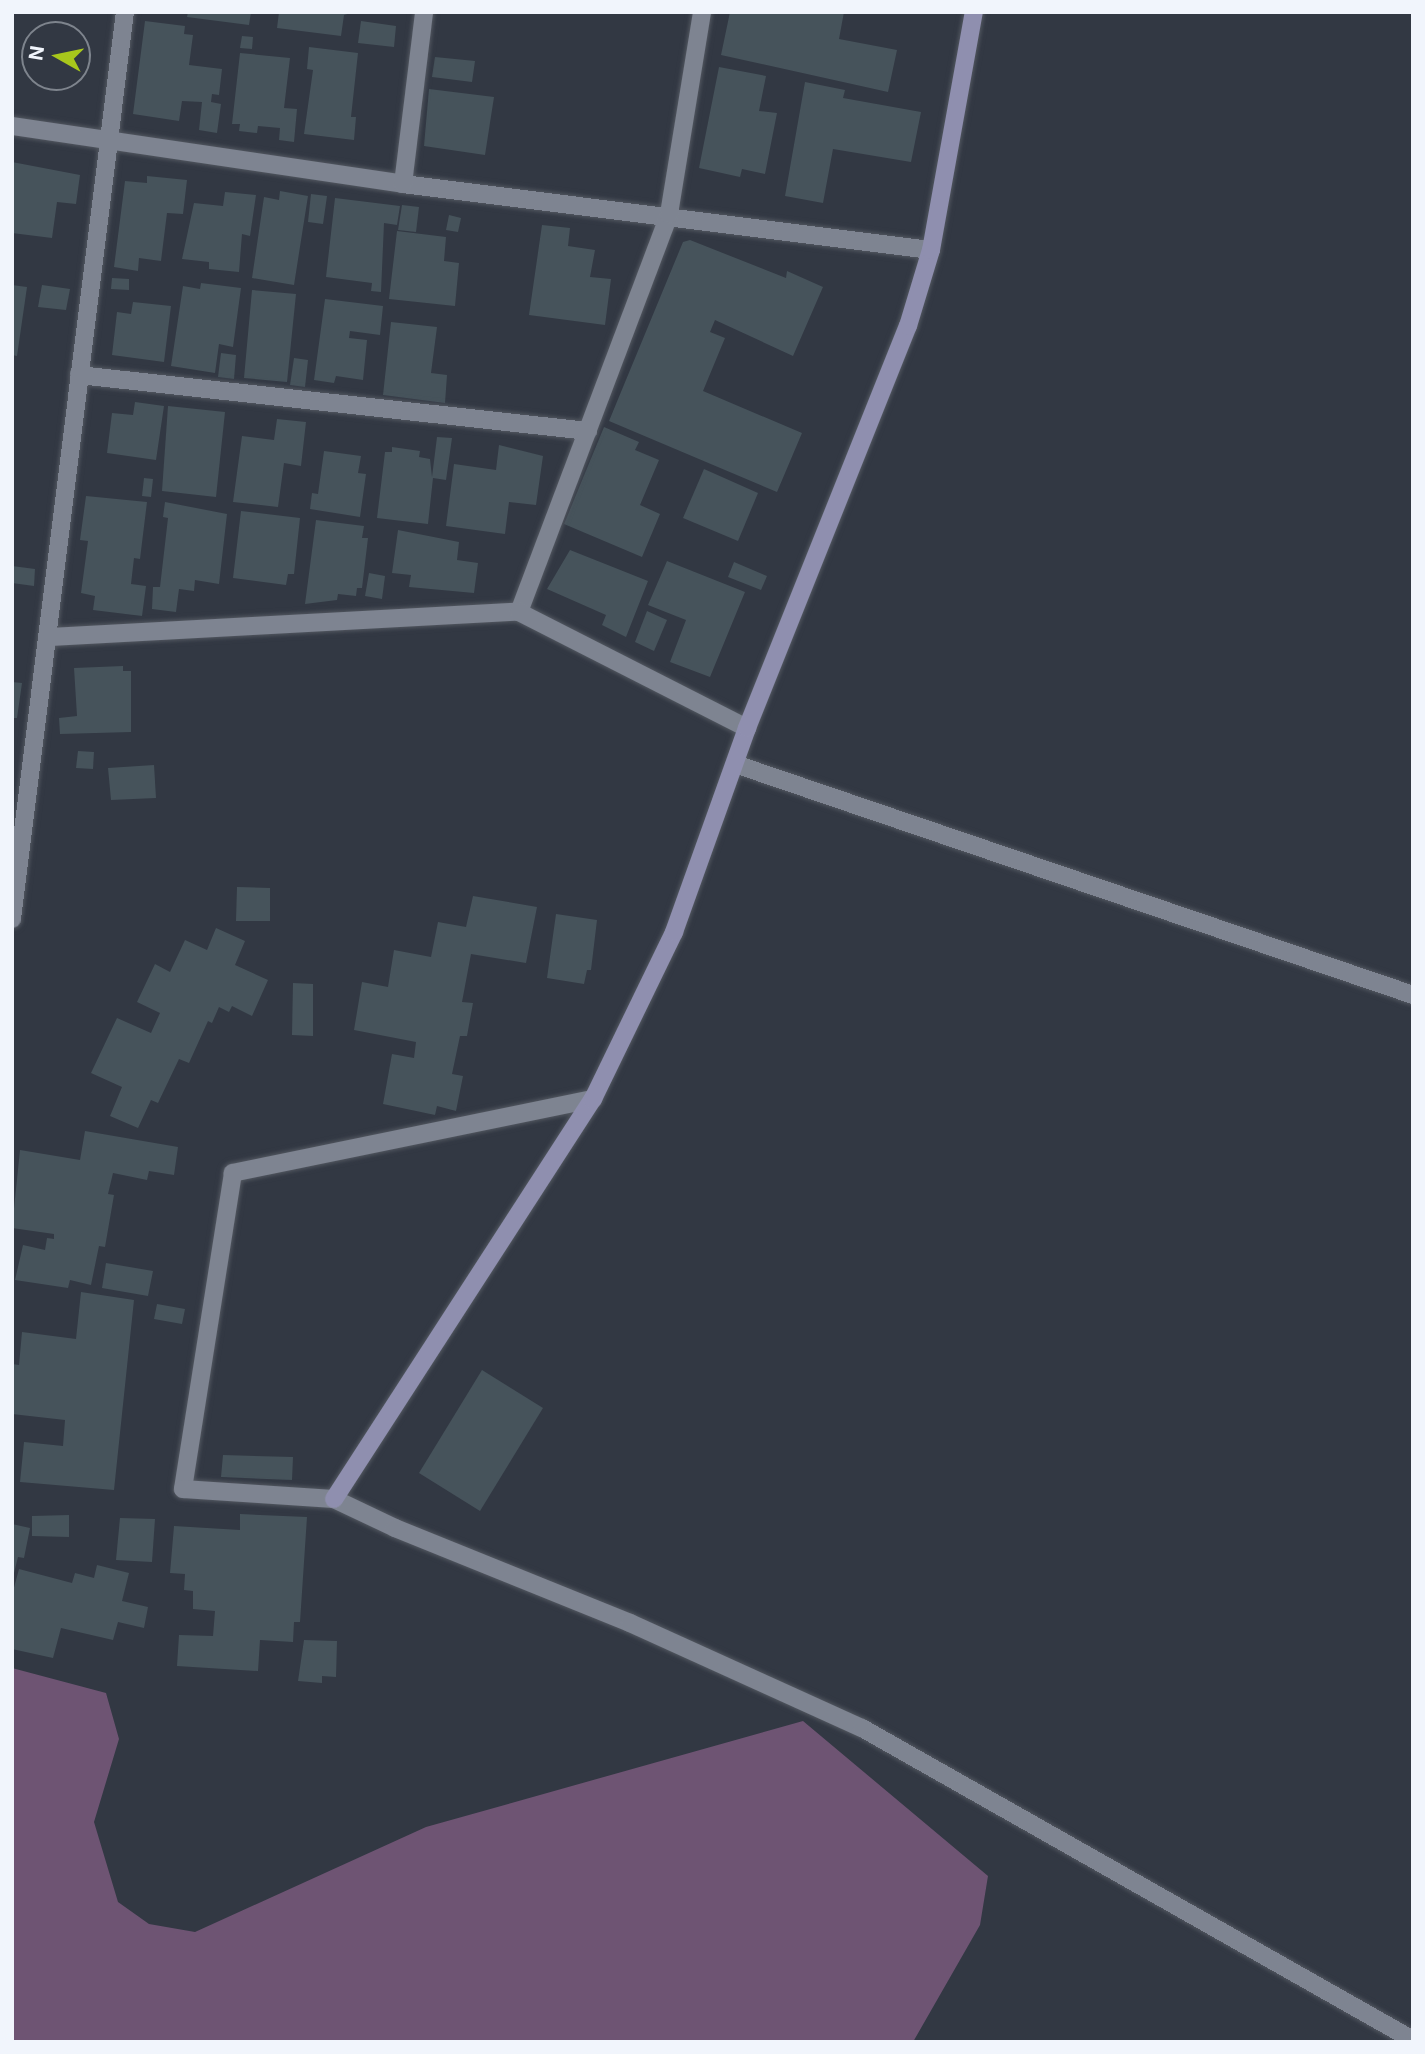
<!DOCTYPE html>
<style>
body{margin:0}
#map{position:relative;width:1425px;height:2054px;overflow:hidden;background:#323843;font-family:Inter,sans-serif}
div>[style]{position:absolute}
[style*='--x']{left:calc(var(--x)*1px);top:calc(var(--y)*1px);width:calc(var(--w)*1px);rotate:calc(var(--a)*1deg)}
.green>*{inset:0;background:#6e5473}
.building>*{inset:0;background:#46535b}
.roads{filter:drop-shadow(0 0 2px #525760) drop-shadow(0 0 2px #525760)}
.street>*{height:18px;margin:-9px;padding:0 9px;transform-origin:9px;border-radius:9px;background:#7e8491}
.secondary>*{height:18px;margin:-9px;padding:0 9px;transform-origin:9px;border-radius:9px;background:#8f8faf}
span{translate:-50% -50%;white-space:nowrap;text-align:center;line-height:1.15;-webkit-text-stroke:5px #323843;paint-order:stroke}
.frame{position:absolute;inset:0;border:14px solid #f1f5fc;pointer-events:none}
.north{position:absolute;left:21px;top:21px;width:70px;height:70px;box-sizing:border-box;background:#323843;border:2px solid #7e848d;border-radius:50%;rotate:279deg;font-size:19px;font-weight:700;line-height:28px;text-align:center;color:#f1f5fc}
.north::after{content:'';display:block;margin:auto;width:24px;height:32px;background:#a8c71c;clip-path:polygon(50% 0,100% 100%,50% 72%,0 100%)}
</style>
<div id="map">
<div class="green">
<div style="clip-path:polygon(12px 1668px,106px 1693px,119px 1739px,94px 1822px,118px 1902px,149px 1924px,195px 1932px,426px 1827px,803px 1721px,988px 1876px,980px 1925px,913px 2042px,12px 2042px)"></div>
</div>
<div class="building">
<div style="clip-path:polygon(188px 12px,251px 12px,249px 25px,187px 17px)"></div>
<div style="clip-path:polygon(279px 12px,354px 12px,344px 15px,341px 36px,277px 28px)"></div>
<div style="clip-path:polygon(730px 12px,844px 12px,839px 39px,897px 50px,888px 92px,721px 55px)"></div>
<div style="clip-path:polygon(145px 21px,185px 26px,184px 34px,193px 35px,189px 65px,222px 69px,219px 95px,212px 94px,211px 102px,221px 104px,217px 133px,199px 130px,202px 102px,182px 101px,179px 121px,133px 114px)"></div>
<div style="clip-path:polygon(361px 21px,396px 26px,394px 47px,358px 43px)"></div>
<div style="clip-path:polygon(242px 36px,253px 37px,252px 49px,240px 48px)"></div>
<div style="clip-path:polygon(309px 47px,358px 53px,351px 117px,356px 117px,354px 140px,304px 134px,313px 70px,307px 69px)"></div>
<div style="clip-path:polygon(240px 53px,290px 58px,284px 108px,297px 109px,294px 142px,279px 140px,280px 128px,258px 126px,257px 133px,239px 131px,240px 124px,232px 124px)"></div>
<div style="clip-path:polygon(435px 57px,475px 61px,472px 82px,432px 77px)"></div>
<div style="clip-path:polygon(719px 67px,766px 76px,759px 111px,777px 113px,765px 174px,742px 169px,740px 177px,699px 168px)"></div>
<div style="clip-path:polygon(805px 82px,845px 90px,843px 98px,921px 112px,911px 162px,833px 149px,823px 203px,785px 196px)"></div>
<div style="clip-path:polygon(429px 89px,494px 97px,485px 155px,424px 146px)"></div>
<div style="clip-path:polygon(12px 162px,80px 175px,76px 204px,57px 202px,52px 238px,12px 233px)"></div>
<div style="clip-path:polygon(147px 176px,187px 180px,183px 214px,167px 213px,161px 261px,139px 258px,138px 271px,114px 267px,125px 181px,147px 183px)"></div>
<div style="clip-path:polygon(280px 191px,308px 196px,294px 285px,252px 278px,264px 197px,279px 200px)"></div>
<div style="clip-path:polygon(225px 192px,256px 195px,250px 236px,242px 234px,239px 272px,209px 269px,209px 262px,182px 259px,194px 203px,223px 206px)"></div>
<div style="clip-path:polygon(311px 194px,327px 196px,323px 224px,308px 222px)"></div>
<div style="clip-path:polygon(335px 198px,400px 206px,397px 225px,384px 223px,381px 292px,371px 291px,372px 283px,326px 277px)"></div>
<div style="clip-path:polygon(402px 205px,419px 207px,416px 232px,398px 230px)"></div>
<div style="clip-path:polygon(449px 215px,461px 218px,458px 232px,446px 230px)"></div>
<div style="clip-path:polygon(542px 225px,570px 228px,568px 246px,595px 250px,590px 277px,611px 279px,605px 325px,529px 315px)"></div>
<div style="clip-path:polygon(397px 231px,446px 237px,444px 261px,459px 263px,455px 306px,389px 299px)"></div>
<div style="clip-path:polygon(690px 240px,786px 278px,787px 271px,823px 287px,793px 356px,715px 320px,710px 332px,725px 338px,703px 391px,802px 433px,777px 492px,609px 421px,683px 242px)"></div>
<div style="clip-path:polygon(112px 278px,129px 279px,129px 290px,111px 289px)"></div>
<div style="clip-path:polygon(201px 283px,241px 288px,233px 347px,219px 344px,215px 373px,171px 366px,183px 286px,200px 289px)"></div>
<div style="clip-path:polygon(12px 285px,27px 287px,17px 356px,12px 355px)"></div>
<div style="clip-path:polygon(42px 285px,70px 289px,66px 310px,38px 307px)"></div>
<div style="clip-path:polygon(252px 290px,296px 294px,287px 382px,244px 378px)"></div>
<div style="clip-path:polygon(325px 299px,383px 306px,380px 335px,350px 331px,349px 338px,367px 340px,363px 380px,336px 376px,334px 383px,314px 380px)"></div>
<div style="clip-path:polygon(133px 302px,171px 306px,164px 362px,112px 355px,117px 312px,131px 314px)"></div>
<div style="clip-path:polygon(391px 322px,437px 327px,431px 373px,447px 375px,445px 403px,383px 395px)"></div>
<div style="clip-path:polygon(221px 353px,236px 355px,234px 379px,218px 377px)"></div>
<div style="clip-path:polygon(294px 358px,308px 360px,305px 387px,290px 385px)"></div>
<div style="clip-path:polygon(135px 402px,164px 406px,156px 460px,107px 453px,112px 413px,133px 415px)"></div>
<div style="clip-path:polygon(168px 406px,225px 412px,216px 497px,162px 491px)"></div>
<div style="clip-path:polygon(277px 419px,306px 422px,301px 466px,284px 463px,278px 507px,233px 502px,242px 436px,274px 440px)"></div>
<div style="clip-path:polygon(604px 427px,639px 442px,635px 450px,659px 460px,640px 505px,660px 514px,642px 557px,564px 524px)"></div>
<div style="clip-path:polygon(437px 437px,452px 438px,446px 480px,433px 478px,428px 524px,377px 518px,385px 452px,392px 452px,392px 447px,420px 451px,419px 457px,430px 459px,432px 477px)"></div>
<div style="clip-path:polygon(499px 445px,543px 456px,536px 505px,509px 502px,505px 534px,446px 526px,454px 464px,496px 470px)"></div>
<div style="clip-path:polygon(324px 451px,361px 456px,358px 473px,366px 474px,360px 517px,310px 509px,312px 493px,318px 494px)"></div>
<div style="clip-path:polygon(704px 469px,758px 493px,738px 541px,683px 518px)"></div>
<div style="clip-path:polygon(144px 478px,153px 479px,151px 497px,142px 496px)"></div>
<div style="clip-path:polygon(86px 496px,147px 502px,140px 559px,134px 558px,131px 584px,146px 586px,142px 616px,93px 610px,95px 596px,81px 593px,88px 541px,80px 540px)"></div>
<div style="clip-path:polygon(165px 502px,227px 514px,219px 584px,195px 580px,194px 591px,179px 589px,176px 612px,152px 609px,153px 587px,160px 587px,168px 518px,163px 517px)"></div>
<div style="clip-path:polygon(241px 511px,300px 518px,294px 574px,288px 574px,286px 585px,233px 578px)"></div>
<div style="clip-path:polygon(316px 520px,364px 526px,362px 538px,368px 538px,362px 588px,357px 588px,356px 596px,338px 594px,337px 600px,305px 604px)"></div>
<div style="clip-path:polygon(398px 530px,459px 542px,457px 560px,478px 563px,474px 593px,409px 587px,411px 575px,392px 573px)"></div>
<div style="clip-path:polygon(570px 550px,648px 581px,626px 637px,602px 625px,606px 615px,547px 589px)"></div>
<div style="clip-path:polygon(667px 561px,745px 592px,710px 677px,670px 662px,686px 620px,648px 605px)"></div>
<div style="clip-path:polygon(734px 562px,767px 576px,761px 590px,728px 577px)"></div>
<div style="clip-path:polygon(12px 566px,35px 569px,34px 586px,12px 583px)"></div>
<div style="clip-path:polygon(369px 573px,385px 576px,382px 599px,365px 596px)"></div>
<div style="clip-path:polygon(647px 611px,667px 620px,654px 651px,635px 642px)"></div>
<div style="clip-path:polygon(123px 666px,123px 671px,131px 671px,131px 732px,60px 734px,59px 718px,77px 716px,74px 668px)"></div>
<div style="clip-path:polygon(12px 682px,22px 683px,17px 718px,12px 718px)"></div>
<div style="clip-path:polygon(78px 751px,94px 752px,93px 769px,76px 768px)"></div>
<div style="clip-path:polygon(154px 765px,156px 798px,111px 800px,108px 768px)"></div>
<div style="clip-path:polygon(237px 887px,270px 888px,270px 921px,236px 921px)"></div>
<div style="clip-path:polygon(473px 896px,537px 907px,526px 963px,471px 954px,462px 1002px,473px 1003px,467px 1036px,460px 1036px,452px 1074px,463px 1076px,456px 1111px,437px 1106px,435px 1115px,383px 1104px,392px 1054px,414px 1058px,416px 1042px,354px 1030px,362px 982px,388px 987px,394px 950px,431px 957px,438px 922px,466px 927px)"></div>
<div style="clip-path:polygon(556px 914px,597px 920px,591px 970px,587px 970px,584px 984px,547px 978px)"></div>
<div style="clip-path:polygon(216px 928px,245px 941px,235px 965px,268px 980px,252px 1016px,232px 1006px,229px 1012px,219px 1007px,212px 1023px,208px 1021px,189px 1063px,179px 1059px,158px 1103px,151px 1100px,138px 1128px,110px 1116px,122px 1087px,91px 1073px,117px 1018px,151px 1033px,160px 1013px,137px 1002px,155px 964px,170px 972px,185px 940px,207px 950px)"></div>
<div style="clip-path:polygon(293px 983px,313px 984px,313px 1036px,292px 1035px)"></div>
<div style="clip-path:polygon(85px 1131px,178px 1147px,174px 1175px,149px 1171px,147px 1180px,113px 1173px,108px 1194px,114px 1195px,105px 1247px,99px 1246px,91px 1285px,70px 1280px,68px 1288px,15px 1280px,23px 1245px,45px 1250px,47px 1238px,54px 1239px,54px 1234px,12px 1228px,20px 1150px,80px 1160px)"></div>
<div style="clip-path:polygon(106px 1263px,153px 1271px,148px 1296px,102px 1288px)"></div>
<div style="clip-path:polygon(81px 1292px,134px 1300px,114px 1490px,20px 1482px,24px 1442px,63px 1446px,65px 1420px,12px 1414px,12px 1364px,19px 1365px,22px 1332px,76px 1339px)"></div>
<div style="clip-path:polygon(157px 1304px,185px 1309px,182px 1324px,154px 1319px)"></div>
<div style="clip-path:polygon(482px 1370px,543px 1408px,480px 1511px,419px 1473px)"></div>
<div style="clip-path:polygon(223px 1455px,293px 1457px,292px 1480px,221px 1477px)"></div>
<div style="clip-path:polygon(240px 1514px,307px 1517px,300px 1622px,294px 1622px,293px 1642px,260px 1640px,258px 1671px,177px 1666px,179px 1635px,213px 1636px,215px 1611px,193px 1609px,193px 1591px,184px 1590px,185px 1574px,170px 1573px,174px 1526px,240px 1530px)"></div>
<div style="clip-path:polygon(69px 1515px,69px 1537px,32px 1536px,32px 1516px)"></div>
<div style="clip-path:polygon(120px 1518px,155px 1519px,152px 1562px,116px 1560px)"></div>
<div style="clip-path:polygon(12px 1524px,30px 1528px,24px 1558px,18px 1557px,13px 1577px)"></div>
<div style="clip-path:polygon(97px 1565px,129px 1573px,122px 1601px,148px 1607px,144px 1628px,118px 1622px,113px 1640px,61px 1628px,53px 1658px,12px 1649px,12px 1595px,19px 1569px,72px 1583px,75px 1573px,94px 1578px)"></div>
<div style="clip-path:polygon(304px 1640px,337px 1641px,336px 1677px,322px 1676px,322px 1683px,298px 1681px)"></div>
</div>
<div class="roads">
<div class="street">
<div style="--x:12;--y:126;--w:395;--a:8.4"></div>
<div style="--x:403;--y:184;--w:532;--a:7.13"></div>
<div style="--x:403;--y:184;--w:173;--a:-83"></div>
<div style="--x:79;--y:375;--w:512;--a:6.28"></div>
<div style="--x:519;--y:612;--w:425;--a:-69.3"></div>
<div style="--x:669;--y:214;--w:205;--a:-80.7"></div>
<div style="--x:50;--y:637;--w:470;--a:-3.1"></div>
<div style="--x:519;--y:612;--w:256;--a:27"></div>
<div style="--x:735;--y:764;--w:716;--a:18.81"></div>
<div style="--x:12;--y:919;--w:914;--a:-82.9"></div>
<div style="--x:593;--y:1099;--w:368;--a:168.4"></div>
<div style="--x:233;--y:1173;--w:320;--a:99"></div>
<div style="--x:183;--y:1489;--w:151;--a:3.8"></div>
<div style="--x:334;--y:1499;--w:68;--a:25.4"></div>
<div style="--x:395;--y:1528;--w:253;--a:22"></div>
<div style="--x:630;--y:1623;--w:255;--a:24.4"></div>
<div style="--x:862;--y:1728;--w:633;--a:29.52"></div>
</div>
<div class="secondary">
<div style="--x:334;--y:1499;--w:477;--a:-57.1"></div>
<div style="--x:593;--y:1099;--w:186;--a:-64.1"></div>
<div style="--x:674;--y:932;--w:217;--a:-70.3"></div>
<div style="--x:747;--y:728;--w:433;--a:-68.2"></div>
<div style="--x:908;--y:326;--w:79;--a:-73.2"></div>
<div style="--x:931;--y:250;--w:242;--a:-79.8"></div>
</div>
</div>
<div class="frame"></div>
<div class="north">N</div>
</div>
